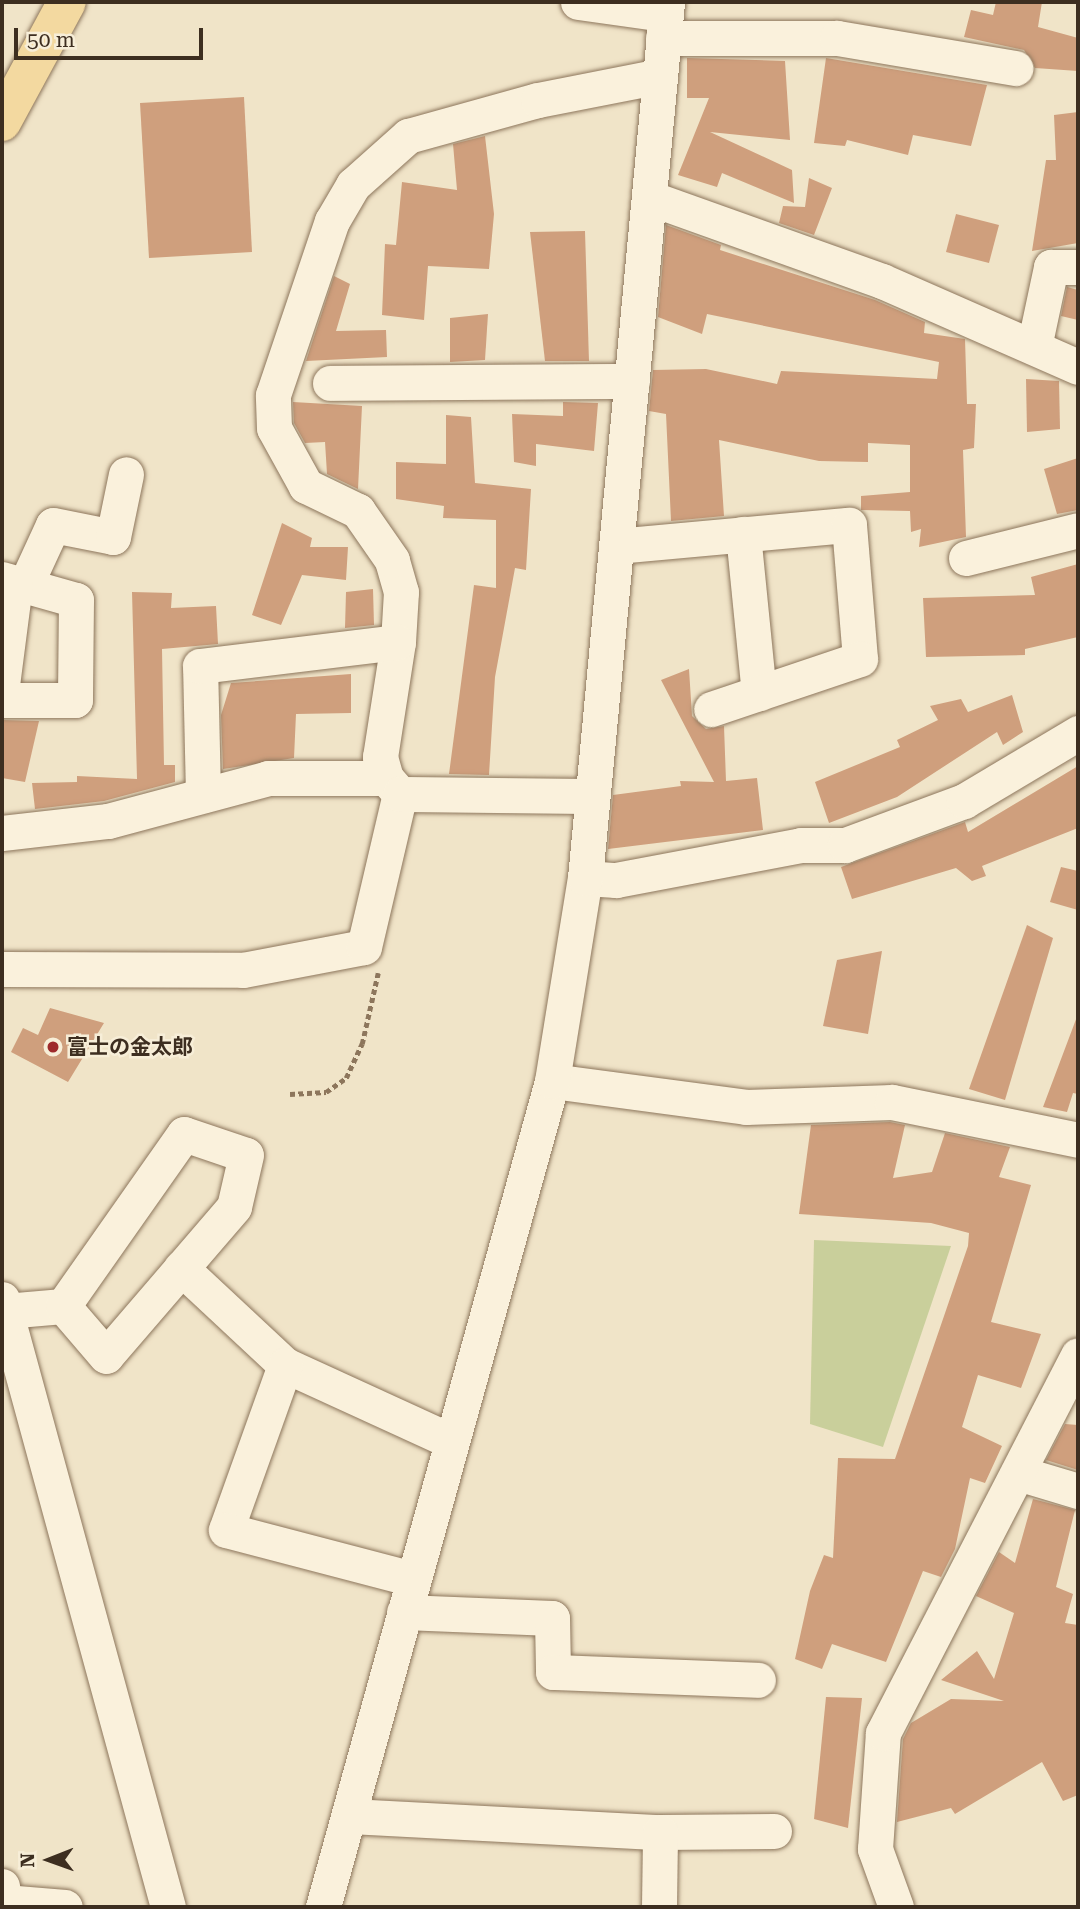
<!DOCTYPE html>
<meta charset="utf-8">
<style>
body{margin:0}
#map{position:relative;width:1080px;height:1909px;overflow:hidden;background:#f0e4c8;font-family:"Roboto Serif","Noto Sans JP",serif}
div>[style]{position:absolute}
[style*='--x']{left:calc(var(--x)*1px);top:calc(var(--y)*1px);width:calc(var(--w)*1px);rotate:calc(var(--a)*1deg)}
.green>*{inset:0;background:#c9cf9b}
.building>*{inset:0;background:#cf9f7d}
.path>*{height:4.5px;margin-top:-2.25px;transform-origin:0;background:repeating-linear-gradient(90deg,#8d765c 0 5px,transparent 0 8.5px)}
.roads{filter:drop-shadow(0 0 2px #8d765c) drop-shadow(0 0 2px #8d765c)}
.minor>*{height:35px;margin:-17.5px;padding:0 17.5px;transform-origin:17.5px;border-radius:17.5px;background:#faf1dc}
.major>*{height:38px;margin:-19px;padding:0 19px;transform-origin:19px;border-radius:19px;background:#f3d9a0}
.dots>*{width:19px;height:19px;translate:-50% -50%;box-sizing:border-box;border:4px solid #f7eed8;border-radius:50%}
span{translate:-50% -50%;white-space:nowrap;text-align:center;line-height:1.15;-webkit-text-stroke:5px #f7eed8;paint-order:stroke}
.poi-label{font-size:21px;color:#3d2e20;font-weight:700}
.left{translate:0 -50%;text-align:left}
.frame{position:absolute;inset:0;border:4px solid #3d2e20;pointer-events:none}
.north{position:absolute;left:14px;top:1825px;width:70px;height:70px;-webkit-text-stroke:5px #f7eed8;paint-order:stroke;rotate:269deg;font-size:19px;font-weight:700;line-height:28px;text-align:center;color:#3d2e20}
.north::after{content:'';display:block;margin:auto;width:24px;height:32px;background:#3d2e20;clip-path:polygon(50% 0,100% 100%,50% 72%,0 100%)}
.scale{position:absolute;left:14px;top:28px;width:189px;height:32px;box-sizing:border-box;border:4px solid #3d2e20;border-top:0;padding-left:9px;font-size:21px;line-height:24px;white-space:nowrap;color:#3d2e20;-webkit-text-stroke:5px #f7eed8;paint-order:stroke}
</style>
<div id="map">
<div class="green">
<div style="clip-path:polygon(814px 1240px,951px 1246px,883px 1447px,810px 1424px)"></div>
</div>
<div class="building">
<div style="clip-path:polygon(996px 2px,1042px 2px,1038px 27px,1078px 38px,1078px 71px,1035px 68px,1024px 50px,964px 37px,971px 10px,993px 15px)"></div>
<div style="clip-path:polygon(687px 58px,785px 61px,790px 140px,710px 132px,792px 170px,794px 203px,722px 173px,717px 187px,678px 175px,709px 98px,687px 98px)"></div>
<div style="clip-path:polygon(826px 58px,987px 85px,971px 146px,913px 135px,908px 155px,847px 140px,845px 146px,814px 143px)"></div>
<div style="clip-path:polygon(244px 97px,252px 252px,149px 258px,140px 103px)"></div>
<div style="clip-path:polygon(1078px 112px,1078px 243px,1032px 251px,1046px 160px,1056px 160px,1054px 115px)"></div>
<div style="clip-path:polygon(485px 136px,494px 214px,489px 269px,428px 266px,424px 320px,382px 315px,385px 244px,396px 245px,402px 182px,457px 190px,453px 144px)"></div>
<div style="clip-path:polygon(809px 178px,832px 188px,814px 235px,779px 223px,783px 206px,805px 207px)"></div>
<div style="clip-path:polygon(956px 214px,999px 225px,989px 263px,946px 252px)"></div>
<div style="clip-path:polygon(666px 225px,721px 245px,720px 250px,875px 300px,925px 322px,924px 333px,965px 339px,967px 404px,976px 404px,974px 448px,963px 450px,966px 537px,919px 547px,921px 529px,911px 532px,910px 511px,861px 510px,861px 496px,910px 492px,910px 445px,868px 443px,868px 462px,819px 461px,719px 440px,724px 516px,671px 521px,666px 414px,649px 411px,653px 370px,706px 369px,777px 384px,781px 371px,937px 379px,939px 362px,707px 314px,702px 334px,658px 317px)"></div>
<div style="clip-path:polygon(585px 231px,589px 361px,545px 361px,530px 232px)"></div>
<div style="clip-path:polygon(334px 276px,350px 284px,336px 331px,386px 330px,387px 357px,306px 361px)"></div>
<div style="clip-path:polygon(1067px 287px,1078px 290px,1078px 320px,1061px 316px)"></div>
<div style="clip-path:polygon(488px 314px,485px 360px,450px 362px,450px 318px)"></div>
<div style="clip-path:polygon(1026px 379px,1059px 381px,1060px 429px,1027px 432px)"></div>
<div style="clip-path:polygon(293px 402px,362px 406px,358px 489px,327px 474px,325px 442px,305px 443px,294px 423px)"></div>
<div style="clip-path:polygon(563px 402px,598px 403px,594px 451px,536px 444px,536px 466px,514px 462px,512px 414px,563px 416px)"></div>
<div style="clip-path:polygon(446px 415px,471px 417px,475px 483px,531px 489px,526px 570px,515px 568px,495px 677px,489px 775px,449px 774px,474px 585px,496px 588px,496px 520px,443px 518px,444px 506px,396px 499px,396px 462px,446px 464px)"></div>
<div style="clip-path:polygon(1078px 458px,1078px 510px,1057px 514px,1044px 469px)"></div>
<div style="clip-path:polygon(282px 523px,312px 538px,310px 547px,348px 547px,346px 580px,302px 575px,281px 625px,252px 615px)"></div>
<div style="clip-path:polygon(1078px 564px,1078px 637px,1025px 649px,1025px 655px,926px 657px,923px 598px,1035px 595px,1031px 577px)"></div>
<div style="clip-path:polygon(373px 589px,374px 625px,345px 628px,346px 592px)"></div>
<div style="clip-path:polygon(132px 592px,172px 593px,171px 608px,216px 606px,218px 644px,162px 649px,164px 765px,175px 765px,175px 782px,104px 801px,35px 809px,32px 783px,77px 782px,77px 776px,137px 779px)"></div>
<div style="clip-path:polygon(689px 669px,692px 716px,706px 729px,724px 726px,726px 781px,757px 778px,763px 830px,608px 849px,613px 795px,681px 786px,680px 781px,714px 782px,661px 680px)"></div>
<div style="clip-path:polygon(351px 674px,351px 713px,296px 714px,294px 758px,223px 769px,221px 715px,231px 683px)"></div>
<div style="clip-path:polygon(1012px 695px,1023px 732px,1003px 745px,997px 732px,897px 797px,829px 823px,815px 782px,900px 747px,897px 740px,938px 720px,930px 706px,961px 699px,968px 712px)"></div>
<div style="clip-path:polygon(2px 720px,39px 721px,25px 782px,2px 778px)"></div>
<div style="clip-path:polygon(1078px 766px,1078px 828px,982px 866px,986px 876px,972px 881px,956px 868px,852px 899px,841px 867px,965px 822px,968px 832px)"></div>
<div style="clip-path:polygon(1061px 867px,1078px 871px,1078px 910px,1050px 902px)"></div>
<div style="clip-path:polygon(1027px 925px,1053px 938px,1005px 1100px,969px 1089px)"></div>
<div style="clip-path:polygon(882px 951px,868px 1034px,823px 1026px,837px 960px)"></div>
<div style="clip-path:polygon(50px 1008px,104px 1023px,68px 1082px,11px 1052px,23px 1028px,38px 1035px)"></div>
<div style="clip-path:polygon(1078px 1014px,1078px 1094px,1073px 1093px,1067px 1112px,1043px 1107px)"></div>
<div style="clip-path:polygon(890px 1122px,905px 1125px,893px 1178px,932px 1172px,945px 1133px,1010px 1147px,999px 1177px,1031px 1185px,991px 1322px,1041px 1334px,1021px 1388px,978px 1375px,962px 1427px,1002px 1446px,985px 1483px,970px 1478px,955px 1549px,941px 1577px,923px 1571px,886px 1662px,832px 1644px,822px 1669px,795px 1659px,810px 1591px,824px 1555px,833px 1558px,838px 1458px,895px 1459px,968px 1246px,969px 1233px,931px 1223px,799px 1214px,811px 1125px)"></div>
<div style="clip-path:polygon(1065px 1424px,1078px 1425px,1078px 1470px,1046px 1460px)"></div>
<div style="clip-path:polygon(1033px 1499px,1075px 1510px,1056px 1587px,1073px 1594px,1065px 1623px,1078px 1625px,1078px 1795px,1063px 1801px,1042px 1762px,955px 1814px,951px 1808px,897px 1822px,903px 1739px,911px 1723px,951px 1699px,1004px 1701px,941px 1680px,977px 1651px,994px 1679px,1014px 1613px,976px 1596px,999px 1552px,1015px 1563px)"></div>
<div style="clip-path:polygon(826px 1697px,862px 1698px,848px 1828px,814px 1819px)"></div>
</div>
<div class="path">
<div style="--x:290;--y:1094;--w:36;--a:-3"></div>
<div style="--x:326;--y:1092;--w:24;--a:-35"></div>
<div style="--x:346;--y:1078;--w:38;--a:-65"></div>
<div style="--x:362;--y:1044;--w:73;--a:-77.3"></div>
</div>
<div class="roads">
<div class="minor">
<div style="--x:578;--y:2;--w:88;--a:7.9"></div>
<div style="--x:663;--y:38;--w:174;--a:0"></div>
<div style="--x:837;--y:38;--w:181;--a:9.6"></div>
<div style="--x:650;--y:198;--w:246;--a:19.7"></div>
<div style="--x:882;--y:281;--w:214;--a:23.7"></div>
<div style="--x:1034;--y:347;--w:82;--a:-78"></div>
<div style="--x:1051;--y:267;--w:27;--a:0"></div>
<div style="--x:330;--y:383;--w:302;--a:-0.4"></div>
<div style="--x:743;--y:534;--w:160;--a:84.3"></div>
<div style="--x:616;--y:546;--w:234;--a:-5.2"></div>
<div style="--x:849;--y:525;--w:134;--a:85.3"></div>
<div style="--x:860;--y:659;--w:157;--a:161.4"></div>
<div style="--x:966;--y:558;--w:115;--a:-14"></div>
<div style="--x:2;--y:579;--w:77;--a:15.8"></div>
<div style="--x:76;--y:600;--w:100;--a:90.6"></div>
<div style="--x:75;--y:700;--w:73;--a:180"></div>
<div style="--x:24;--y:588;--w:69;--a:-65.3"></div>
<div style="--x:53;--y:525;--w:61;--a:11.3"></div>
<div style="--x:113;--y:537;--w:64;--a:-78.3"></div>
<div style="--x:2;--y:685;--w:101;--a:-82.6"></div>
<div style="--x:400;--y:794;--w:21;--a:-131"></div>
<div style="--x:386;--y:778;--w:22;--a:-106"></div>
<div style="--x:380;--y:757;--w:116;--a:-81.1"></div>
<div style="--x:398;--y:642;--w:50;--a:-86.6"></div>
<div style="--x:401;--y:592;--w:33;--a:-106"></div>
<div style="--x:392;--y:560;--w:60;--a:-124.8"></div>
<div style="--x:358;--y:511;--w:58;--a:-154.3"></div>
<div style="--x:306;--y:486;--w:66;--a:-118.9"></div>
<div style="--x:274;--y:428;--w:33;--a:-92"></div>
<div style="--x:273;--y:395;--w:184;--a:-71.3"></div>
<div style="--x:332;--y:221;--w:42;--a:-59.7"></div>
<div style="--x:353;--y:185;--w:74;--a:-41.7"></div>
<div style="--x:408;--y:136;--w:135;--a:-15.5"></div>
<div style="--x:538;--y:100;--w:124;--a:-11.1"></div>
<div style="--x:203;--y:795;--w:129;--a:-91.3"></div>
<div style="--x:200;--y:666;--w:199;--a:-6.9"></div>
<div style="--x:2;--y:833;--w:107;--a:-6.5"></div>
<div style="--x:108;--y:821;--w:166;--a:-15"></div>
<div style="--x:268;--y:778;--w:118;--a:0"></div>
<div style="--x:585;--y:878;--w:31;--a:4"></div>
<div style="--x:616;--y:880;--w:188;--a:-10.7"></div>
<div style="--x:801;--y:845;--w:44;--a:0"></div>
<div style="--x:845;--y:845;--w:127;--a:-20.3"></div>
<div style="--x:964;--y:801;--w:133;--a:-30.8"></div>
<div style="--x:2;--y:969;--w:241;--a:0.2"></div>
<div style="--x:243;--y:970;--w:123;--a:-10.8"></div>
<div style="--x:364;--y:947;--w:157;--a:-76.8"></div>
<div style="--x:400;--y:794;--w:192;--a:0.6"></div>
<div style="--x:552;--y:1081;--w:196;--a:7.6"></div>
<div style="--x:746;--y:1107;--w:146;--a:-2"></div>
<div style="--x:892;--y:1102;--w:190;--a:11.5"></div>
<div style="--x:181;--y:1268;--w:142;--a:43"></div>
<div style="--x:285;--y:1365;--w:183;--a:24.6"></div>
<div style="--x:2;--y:1299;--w:630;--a:74.73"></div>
<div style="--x:5;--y:1311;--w:58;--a:-4.9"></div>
<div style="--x:63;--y:1306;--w:210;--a:-54.9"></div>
<div style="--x:184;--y:1134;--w:65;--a:18.7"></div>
<div style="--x:246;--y:1155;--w:53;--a:103"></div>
<div style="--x:234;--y:1207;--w:196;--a:130.7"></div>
<div style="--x:106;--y:1356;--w:66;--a:-130.7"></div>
<div style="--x:285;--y:1365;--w:175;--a:109.7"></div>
<div style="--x:226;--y:1530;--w:193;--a:14.7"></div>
<div style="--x:1018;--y:1473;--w:63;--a:16.7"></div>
<div style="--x:404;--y:1612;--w:148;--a:2.3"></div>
<div style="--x:552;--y:1618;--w:54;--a:88.9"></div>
<div style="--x:553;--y:1672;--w:205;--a:2.2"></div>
<div style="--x:350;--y:1816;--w:310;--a:3"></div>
<div style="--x:660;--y:1832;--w:114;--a:-0.5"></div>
<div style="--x:2;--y:1886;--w:16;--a:83"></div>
<div style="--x:4;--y:1902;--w:61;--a:4.7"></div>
<div style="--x:323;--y:1907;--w:857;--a:-74.5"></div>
<div style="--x:552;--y:1081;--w:206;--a:-80.8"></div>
<div style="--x:585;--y:878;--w:880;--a:-84.65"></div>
<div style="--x:659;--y:1907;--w:75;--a:-89.2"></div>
<div style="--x:896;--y:1907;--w:62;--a:-109.9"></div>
<div style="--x:875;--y:1849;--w:116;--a:-86.1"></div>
<div style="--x:883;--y:1733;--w:425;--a:-62.7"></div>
</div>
<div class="major">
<div style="--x:2;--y:122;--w:136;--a:-61.6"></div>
</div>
</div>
<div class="dots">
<div style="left:53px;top:1047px;background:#9e2a2b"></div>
</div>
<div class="poi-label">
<span class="left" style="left:67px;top:1047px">富士の金太郎</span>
</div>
<div class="frame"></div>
<div class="north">N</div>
<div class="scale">50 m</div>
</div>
